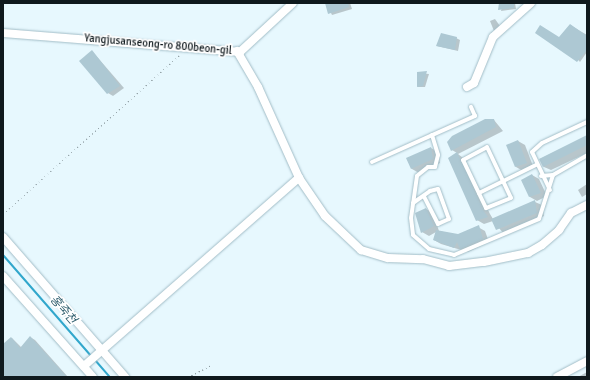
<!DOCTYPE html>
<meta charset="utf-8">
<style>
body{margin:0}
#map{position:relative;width:590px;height:380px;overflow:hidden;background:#e7f8fe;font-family:Signika,"Noto Sans KR",sans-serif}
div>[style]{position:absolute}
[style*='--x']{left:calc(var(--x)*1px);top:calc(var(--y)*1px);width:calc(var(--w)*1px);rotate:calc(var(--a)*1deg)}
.shadow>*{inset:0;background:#0003}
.stream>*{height:2px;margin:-1px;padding:0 1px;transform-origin:1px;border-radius:1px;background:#31a7cc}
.building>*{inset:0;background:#adc8d3}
.path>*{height:1px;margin-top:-0.5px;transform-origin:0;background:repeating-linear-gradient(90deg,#8a989d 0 1px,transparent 0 4px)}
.roads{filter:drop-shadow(0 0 1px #a2bdc7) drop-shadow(0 0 1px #a2bdc7)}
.service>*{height:4px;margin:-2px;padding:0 2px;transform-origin:2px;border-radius:2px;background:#fff}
.minor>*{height:8px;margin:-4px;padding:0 4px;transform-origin:4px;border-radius:4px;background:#fff}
span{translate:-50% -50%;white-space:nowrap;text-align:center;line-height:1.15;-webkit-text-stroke:3.5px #fff;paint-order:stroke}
.street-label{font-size:11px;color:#0f191d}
.water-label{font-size:12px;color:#2f5e6e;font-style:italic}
.frame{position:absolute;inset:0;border:4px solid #0f191d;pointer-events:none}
</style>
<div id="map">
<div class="shadow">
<div style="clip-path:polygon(326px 3px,350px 3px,352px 9px,332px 15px)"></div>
<div style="clip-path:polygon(503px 3px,515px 3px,516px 9px,501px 11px)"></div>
<div style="clip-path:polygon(495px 19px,500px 26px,494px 31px,490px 21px)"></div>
<div style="clip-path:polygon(570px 25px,587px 35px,587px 52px,580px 62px,559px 38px)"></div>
<div style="clip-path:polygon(456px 38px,460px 40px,458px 51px,437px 46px)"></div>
<div style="clip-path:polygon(92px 51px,124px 88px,113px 96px,108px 93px)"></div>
<div style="clip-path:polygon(418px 73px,429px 74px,425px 87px,418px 87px)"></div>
<div style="clip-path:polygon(494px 120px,503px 131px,458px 154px,463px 158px,490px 214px,493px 219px,537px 201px,530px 197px,522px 181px,532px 175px,539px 179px,547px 196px,535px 202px,542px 205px,544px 216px,504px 234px,493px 221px,484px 224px,477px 220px,457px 153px,452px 150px)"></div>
<div style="clip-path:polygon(587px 136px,587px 153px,551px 170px,544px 167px,540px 159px)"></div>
<div style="clip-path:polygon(518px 141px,525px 145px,533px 166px,523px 171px,516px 167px)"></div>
<div style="clip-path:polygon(431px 148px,438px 152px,440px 163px,419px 173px,412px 169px,407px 159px)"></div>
<div style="clip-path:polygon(587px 184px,587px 194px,582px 197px,578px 190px)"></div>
<div style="clip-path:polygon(426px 209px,433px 213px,439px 231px,458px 235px,478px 227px,485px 231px,489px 242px,468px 252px,441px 244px,434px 240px,436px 232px,429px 236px,422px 232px)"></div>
<div style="clip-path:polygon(30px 337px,35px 340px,68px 377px,3px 377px,3px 345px,12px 338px,22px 348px)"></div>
<div style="clip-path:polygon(587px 372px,587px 377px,578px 377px)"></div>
</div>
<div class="stream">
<div style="--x:3;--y:255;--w:135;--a:48.9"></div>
<div style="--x:95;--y:360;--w:23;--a:49"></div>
</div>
<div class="building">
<div style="clip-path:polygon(325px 3px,348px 3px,349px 7px,328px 14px)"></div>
<div style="clip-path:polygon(499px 3px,514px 3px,514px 8px,498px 10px)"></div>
<div style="clip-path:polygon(570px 24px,587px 36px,587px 50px,577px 62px,535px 33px,540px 25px,559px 37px)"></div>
<div style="clip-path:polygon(441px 33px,457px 37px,455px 50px,436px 46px)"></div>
<div style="clip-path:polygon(92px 50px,120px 86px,107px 94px,79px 61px)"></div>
<div style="clip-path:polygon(427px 71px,423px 86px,417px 87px,417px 72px)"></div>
<div style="clip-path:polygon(485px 119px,494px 119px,496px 127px,451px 151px,447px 142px,452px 136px)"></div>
<div style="clip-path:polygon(587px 135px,587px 145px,543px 167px,539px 159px)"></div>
<div style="clip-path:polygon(518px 140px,527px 163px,515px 167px,506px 145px)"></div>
<div style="clip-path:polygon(431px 147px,433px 159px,411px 169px,406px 158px)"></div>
<div style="clip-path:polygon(457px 152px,483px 210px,488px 217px,476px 221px,448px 158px)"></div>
<div style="clip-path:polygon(532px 174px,541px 193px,529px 197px,521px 180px)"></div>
<div style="clip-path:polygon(535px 200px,537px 213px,496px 230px,491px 219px)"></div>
<div style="clip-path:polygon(426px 208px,434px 226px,421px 233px,415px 213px)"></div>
<div style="clip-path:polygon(479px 225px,483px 239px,460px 249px,457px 242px,454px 248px,433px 240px,436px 230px,458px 234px)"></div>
<div style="clip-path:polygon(30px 336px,67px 377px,3px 377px,3px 344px,11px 337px,20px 348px)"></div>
</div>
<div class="path">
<div style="--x:3;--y:214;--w:239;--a:-42"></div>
<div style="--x:188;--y:377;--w:27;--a:-27"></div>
</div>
<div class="roads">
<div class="service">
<div style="--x:432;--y:135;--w:21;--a:73"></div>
<div style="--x:438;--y:155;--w:12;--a:104"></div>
<div style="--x:435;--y:167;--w:7;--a:180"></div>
<div style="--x:428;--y:167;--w:14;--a:141"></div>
<div style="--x:417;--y:176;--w:42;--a:98.1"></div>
<div style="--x:411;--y:218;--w:17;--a:83"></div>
<div style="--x:413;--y:235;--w:21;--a:41"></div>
<div style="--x:429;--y:249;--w:26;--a:13"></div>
<div style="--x:454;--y:255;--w:92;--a:-23"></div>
<div style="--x:539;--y:219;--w:46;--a:-72.3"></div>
<div style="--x:553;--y:175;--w:39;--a:-30"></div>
<div style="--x:487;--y:147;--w:56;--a:64.8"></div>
<div style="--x:511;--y:198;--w:27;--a:158"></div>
<div style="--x:486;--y:208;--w:53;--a:-115.6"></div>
<div style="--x:463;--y:160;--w:27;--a:-28"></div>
<div style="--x:372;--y:162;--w:113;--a:-24.1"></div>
<div style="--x:475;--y:116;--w:10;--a:-114"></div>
<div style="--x:541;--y:176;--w:12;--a:-5"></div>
<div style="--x:550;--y:190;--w:42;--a:-115.3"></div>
<div style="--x:532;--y:152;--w:13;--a:-42"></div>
<div style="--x:542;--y:143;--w:50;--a:-25"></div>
<div style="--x:479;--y:193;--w:64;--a:-26.2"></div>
<div style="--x:413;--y:203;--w:21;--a:-35"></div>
<div style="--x:430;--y:191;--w:8;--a:-14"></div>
<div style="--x:438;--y:189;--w:32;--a:70"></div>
<div style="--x:449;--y:219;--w:12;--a:156"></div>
<div style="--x:438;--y:224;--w:31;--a:-117"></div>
</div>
<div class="minor">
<div style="--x:3;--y:33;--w:238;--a:4.6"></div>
<div style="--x:240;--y:52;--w:72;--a:-42.8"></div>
<div style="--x:237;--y:51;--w:42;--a:59.7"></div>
<div style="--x:258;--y:87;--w:100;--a:65.7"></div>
<div style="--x:299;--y:178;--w:46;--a:55.6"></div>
<div style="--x:325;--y:216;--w:50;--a:43.4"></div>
<div style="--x:361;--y:250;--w:28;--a:17"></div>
<div style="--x:388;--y:258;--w:35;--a:2"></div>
<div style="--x:423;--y:259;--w:27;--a:15"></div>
<div style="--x:449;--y:266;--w:35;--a:-7"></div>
<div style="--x:484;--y:262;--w:45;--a:-11.6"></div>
<div style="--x:528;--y:253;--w:16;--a:-30"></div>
<div style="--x:542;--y:245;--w:23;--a:-41"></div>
<div style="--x:559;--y:230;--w:21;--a:-55"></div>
<div style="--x:571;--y:213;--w:18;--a:-27"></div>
<div style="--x:467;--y:87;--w:8;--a:-30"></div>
<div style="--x:474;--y:83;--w:50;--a:-67.6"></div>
<div style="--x:493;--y:37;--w:51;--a:-41.8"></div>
<div style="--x:3;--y:237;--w:186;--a:48.9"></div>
<div style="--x:3;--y:276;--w:135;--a:48.3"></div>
<div style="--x:84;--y:366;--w:286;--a:-41.2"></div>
<div style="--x:557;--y:377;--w:34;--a:-28"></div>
</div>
</div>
<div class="street-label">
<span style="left:158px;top:45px;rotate:5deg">Yangjusanseong-ro 800beon-gil</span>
</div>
<div class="water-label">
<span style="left:63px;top:310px;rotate:49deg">홍죽천</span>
</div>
<div class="frame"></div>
</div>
